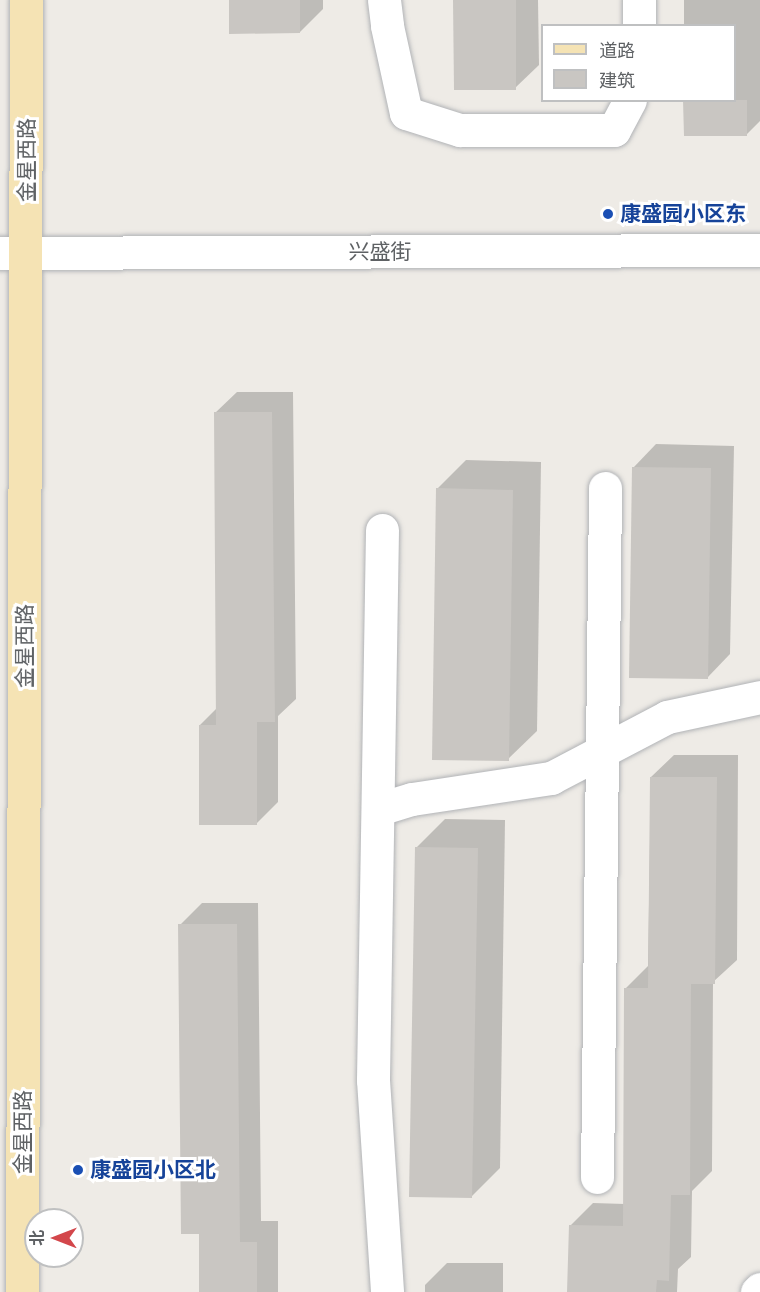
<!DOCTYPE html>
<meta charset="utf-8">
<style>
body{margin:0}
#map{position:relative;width:760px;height:1292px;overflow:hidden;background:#eeebe6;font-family:Roboto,"Noto Sans SC",sans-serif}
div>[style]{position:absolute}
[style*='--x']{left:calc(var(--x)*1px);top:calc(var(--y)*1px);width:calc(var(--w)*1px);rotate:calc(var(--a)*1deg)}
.shadow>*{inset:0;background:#0003}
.building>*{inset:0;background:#c9c6c2}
.roads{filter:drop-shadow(0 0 2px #b1b3b6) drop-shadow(0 0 2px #b1b3b6)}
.minor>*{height:33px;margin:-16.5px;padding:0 16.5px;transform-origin:16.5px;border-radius:16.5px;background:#fff}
.major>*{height:33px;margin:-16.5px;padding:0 16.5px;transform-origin:16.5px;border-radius:16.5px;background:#f5e3b4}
.dots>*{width:16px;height:16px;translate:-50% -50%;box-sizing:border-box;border:3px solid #fff;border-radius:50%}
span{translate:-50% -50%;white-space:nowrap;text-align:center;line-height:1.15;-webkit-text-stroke:6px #fff;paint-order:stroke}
.street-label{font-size:21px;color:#5e6164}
.transit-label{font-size:21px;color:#164399;font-weight:700}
.left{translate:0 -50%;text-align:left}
.legend{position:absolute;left:541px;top:24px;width:195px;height:78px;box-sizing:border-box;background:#fff;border:2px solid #bfc0c1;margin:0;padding:8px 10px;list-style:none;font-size:18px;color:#5e6164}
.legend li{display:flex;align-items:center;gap:12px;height:30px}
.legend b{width:30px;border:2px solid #bfc0c1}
.north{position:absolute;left:24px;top:1208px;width:60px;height:60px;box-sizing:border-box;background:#fff;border:2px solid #bfc0c1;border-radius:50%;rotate:270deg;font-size:16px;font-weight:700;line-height:24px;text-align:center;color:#5e6164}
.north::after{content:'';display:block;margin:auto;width:21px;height:27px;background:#d3474b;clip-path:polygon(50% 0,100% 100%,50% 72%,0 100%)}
</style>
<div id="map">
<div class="shadow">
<div style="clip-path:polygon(231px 0,323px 0,323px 9px,300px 32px)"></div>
<div style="clip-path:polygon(455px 0,538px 0,539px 65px,515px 88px)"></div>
<div style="clip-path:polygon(684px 0,760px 0,760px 121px,747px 134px,734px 100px,734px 26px,684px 26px)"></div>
<div style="clip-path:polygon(237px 392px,293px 392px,296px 699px,278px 716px,278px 802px,257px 823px,200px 725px,217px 708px,215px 413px)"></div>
<div style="clip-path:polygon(656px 444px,734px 446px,730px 654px,707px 678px,633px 468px)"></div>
<div style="clip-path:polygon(466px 460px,541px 462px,537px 731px,508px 759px,437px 489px)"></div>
<div style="clip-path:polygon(674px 755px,738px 755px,737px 960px,713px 982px,712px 1171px,692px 1191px,691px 1257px,678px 1269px,677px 1292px,569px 1292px,571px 1225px,593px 1203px,625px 1204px,626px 988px,648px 966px,651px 777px)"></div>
<div style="clip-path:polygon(445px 819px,505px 820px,500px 1168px,472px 1196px,416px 848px)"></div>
<div style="clip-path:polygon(202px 903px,258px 903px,261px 1221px,278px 1221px,278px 1292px,200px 1292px,200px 1233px,180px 925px)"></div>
<div style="clip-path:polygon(447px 1263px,503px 1263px,503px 1292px,425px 1292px,425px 1285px)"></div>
</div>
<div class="building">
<div style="clip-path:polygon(229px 0,300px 0,300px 33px,229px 34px)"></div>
<div style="clip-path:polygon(453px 0,516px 0,516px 90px,454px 90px)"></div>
<div style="clip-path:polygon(683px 100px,747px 100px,747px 136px,684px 136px)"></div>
<div style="clip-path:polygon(214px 412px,272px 412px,275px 722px,257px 722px,257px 825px,199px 825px,199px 725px,216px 725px)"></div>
<div style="clip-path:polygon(632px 467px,711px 468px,708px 679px,629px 678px)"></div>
<div style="clip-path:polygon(436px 488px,513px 490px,509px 761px,432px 760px)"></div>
<div style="clip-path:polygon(650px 777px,717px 777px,715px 984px,691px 984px,690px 1195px,671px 1195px,669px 1281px,657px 1280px,656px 1292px,567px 1292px,569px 1225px,623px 1226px,624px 988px,648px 988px)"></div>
<div style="clip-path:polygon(415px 847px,478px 848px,472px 1198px,409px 1197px)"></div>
<div style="clip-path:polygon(178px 924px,237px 924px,240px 1242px,257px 1242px,257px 1292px,199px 1292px,199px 1234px,181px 1234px)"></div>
</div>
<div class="roads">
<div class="minor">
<div style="--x:384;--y:0;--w:26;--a:83"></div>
<div style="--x:387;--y:26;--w:89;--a:77.7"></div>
<div style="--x:406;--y:113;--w:57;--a:17.5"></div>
<div style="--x:460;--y:130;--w:154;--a:0"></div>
<div style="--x:614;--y:130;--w:34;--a:-62"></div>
<div style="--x:639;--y:26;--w:26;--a:-90"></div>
<div style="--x:0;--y:253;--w:760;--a:-0.23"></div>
<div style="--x:382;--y:530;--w:550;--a:90.94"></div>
<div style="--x:373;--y:1080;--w:212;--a:86.2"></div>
<div style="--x:379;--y:809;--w:34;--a:-17"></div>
<div style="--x:412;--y:799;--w:141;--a:-8.6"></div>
<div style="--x:551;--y:778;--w:131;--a:-27.7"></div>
<div style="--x:667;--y:717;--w:95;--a:-12.1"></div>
<div style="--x:597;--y:1177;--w:689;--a:-89.33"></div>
<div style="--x:757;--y:1292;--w:4;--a:-45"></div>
</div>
<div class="major">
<div style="--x:22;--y:1292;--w:1292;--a:-89.82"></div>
</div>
</div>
<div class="dots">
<div style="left:608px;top:214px;background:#1a4fb4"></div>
<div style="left:78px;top:1170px;background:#1a4fb4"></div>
</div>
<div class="street-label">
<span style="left:27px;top:160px;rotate:-90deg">金星西路</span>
<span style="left:380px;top:252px">兴盛街</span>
<span style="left:25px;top:646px;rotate:-90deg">金星西路</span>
<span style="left:23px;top:1132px;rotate:-90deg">金星西路</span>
</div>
<div class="transit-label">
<span class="left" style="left:620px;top:214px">康盛园小区东</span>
<span class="left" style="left:90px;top:1170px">康盛园小区北</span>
</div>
<ul class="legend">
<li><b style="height:8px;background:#f5e3b4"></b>道路</li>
<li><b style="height:16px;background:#c9c6c2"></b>建筑</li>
</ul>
<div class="north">北</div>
</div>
